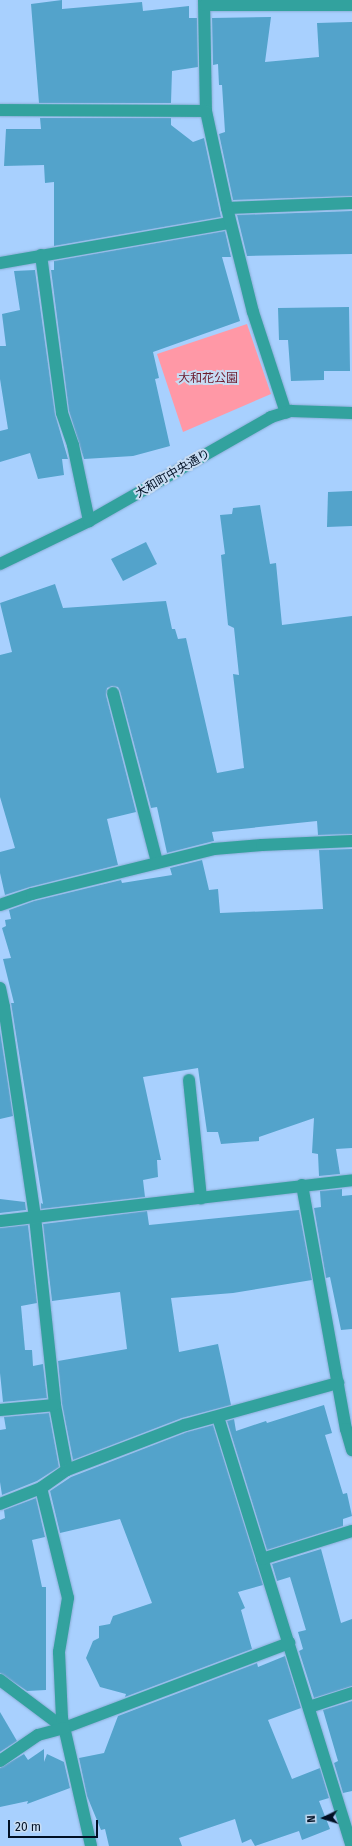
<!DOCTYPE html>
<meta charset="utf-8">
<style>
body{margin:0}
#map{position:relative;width:352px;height:1846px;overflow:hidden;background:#a8d0fe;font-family:"Fira Sans","Noto Sans JP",sans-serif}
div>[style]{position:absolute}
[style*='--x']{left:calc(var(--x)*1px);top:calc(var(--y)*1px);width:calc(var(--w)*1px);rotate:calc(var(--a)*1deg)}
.green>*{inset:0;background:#ff98a6}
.building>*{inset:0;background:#53a3cb}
.roads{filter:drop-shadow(0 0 1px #8aadd7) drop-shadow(0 0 1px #8aadd7)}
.lane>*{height:12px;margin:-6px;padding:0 6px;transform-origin:6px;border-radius:6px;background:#32a29e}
.street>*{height:12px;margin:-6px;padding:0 6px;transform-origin:6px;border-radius:6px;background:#32a29e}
span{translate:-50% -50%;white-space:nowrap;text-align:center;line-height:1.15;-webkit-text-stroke:4px #c7dcf3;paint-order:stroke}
.park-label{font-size:12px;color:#6b1b2d}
.street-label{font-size:12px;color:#011024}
.north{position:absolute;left:304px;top:1798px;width:40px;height:40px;-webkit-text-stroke:3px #c7dcf3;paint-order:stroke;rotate:266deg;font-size:11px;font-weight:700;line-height:16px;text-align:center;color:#011024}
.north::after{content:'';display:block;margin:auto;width:14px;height:18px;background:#011024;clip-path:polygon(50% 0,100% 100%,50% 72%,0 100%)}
.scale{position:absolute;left:8px;top:1820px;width:90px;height:18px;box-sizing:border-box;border:2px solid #011024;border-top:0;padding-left:5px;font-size:12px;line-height:14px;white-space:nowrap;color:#011024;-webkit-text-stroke:3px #c7dcf3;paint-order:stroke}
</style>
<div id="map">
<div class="green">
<div style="clip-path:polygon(247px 324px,271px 394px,183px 432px,157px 354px)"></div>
</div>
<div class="building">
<div style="clip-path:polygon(62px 0,62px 9px,142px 2px,143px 11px,189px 6px,189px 18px,197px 18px,198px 67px,172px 71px,171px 103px,39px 103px,31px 4px)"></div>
<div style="clip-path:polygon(271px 17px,265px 62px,319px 57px,317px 23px,352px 22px,352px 196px,233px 200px,219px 134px,225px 132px,222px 85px,219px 85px,218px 64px,213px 65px,212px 18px)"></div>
<div style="clip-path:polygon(40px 118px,171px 118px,171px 125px,193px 142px,204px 138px,221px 217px,54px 246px,54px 182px,45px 183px,44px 165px,4px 166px,6px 129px,41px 129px)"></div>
<div style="clip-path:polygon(352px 211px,352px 254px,247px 256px,237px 215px)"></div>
<div style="clip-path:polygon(225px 231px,231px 257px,222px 257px,240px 321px,153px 352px,159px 378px,155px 379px,170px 446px,133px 456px,84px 459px,69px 411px,51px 270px,54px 270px,54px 261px)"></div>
<div style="clip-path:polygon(35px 270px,55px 414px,68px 459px,62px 459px,64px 475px,38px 479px,30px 453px,0 462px,0 431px,8px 429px,0 379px,0 346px,6px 346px,2px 314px,20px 310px,14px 271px)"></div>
<div style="clip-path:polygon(349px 307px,350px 371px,324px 371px,324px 380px,291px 381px,288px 340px,279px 340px,278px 308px)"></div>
<div style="clip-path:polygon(352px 491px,352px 526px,327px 527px,328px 492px)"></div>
<div style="clip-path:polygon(260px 505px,270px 564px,276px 563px,282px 625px,352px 616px,352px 834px,318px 835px,317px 821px,212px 832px,214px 841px,167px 853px,157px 807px,151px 808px,120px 691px,118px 687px,112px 686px,107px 688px,106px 695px,136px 812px,107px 819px,118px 865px,30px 887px,5px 895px,0 873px,0 852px,15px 848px,0 797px,0 655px,12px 652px,0 603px,55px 584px,63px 608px,166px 601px,172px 629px,175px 629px,178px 639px,186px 638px,217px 773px,244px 768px,233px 674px,239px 675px,234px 628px,228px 625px,221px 555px,225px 554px,220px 515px,232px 514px,233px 508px)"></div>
<div style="clip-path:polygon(146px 542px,157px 564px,123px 581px,111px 559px)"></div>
<div style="clip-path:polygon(352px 849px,352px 1148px,336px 1149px,340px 1174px,319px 1176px,318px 1154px,312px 1153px,314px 1118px,259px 1137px,259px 1141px,221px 1144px,218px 1132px,207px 1132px,198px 1068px,143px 1077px,161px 1160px,157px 1160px,158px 1177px,143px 1180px,145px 1197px,41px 1209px,41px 1203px,43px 1204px,11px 1003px,14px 1003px,3px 959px,11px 958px,2px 928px,6px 926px,5px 920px,11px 919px,9px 910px,34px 901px,121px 880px,122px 883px,172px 875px,170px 868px,202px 860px,209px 890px,218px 889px,220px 913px,323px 909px,319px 850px)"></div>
<div style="clip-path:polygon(0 1031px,13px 1116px,0 1119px)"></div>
<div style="clip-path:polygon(342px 1189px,342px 1196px,352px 1195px,352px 1329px,341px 1330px,330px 1277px,326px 1278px,314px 1208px,321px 1207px,320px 1191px)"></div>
<div style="clip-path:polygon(0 1199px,25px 1202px,26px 1210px,0 1213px)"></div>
<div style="clip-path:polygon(299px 1210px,312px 1280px,233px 1293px,171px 1298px,179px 1352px,218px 1344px,231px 1405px,182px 1418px,73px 1460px,62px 1404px,58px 1361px,127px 1349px,120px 1292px,52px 1301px,43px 1224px,147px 1211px,149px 1225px)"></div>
<div style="clip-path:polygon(28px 1225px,37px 1303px,21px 1306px,25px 1350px,32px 1350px,33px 1366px,43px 1364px,47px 1398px,3px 1402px,0 1373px,0 1228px)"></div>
<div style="clip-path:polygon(324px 1405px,332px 1433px,325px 1435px,343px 1494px,347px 1493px,352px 1516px,343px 1519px,343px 1526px,267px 1550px,227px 1421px,234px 1419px,236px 1431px,266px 1421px,267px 1423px)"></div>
<div style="clip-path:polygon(49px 1413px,59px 1467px,37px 1481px,2px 1495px,0 1482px,0 1430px,6px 1429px,4px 1417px)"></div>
<div style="clip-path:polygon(213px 1425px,263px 1585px,238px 1592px,245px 1608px,241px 1610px,252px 1649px,125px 1697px,126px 1694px,100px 1687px,86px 1658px,93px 1641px,99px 1638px,99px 1626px,110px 1624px,113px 1616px,152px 1603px,120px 1519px,60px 1533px,50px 1491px,71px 1477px,187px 1432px)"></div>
<div style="clip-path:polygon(36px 1498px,45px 1537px,32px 1540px,42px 1587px,46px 1587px,46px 1690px,27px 1691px,0 1673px,0 1520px,5px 1518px,4px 1510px)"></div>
<div style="clip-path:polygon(321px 1549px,341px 1623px,352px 1619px,352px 1686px,314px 1698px,299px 1651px,303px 1649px,298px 1632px,306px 1630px,290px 1577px,277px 1581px,272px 1564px)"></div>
<div style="clip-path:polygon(285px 1656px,301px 1708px,268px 1720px,292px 1779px,320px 1768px,329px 1798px,319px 1801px,330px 1829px,302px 1840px,299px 1831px,255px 1846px,251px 1839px,242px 1843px,235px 1819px,179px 1838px,182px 1846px,109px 1846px,105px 1829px,101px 1830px,87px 1796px,79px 1758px,104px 1753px,118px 1716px,257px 1663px,258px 1667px)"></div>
<div style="clip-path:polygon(352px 1701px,352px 1791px,343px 1793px,334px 1763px,338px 1761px,323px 1710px)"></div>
<div style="clip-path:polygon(0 1712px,17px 1741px,0 1752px)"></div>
<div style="clip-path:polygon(44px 1749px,44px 1762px,47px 1754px,64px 1762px,70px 1788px,27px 1804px,28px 1801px,0 1807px,0 1768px,24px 1754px,28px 1760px)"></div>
</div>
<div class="roads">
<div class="lane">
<div style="--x:227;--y:208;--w:125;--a:-2.3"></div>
<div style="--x:41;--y:255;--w:159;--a:82.4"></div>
<div style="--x:62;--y:413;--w:34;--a:71"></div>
<div style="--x:73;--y:445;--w:78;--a:78.1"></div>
<div style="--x:0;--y:263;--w:233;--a:-9.9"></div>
<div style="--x:113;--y:693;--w:175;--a:75.4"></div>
<div style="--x:189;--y:1080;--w:119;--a:84.2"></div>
<div style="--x:218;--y:1417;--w:449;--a:72.7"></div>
<div style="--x:262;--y:1559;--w:94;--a:-17.3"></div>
<div style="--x:0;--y:1680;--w:80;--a:36.9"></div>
<div style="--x:64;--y:1728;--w:241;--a:-20.7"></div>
<div style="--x:309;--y:1707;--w:45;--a:-18"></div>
</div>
<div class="street">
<div style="--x:204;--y:0;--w:111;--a:89"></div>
<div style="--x:206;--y:111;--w:99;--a:77.8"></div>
<div style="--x:227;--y:208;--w:107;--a:76"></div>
<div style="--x:253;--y:312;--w:106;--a:71.9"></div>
<div style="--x:205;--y:5;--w:147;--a:0"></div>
<div style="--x:0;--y:110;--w:206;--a:0.3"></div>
<div style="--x:0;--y:564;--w:99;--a:-25.8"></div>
<div style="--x:89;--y:521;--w:210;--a:-29.7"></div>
<div style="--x:271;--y:417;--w:21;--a:-17"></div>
<div style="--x:291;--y:411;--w:61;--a:1.9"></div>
<div style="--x:0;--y:905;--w:34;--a:-19"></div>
<div style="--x:32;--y:894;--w:187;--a:-13.9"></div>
<div style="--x:214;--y:849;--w:48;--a:-4.8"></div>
<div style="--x:262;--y:845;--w:90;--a:-2.5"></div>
<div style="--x:0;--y:988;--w:19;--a:78"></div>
<div style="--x:4;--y:1007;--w:212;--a:81.6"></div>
<div style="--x:35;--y:1217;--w:189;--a:83.9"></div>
<div style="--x:55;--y:1405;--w:66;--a:79.5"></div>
<div style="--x:302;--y:1185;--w:248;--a:79.8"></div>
<div style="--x:346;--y:1429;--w:22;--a:74"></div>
<div style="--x:0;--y:1221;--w:354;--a:-6.6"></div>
<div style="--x:0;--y:1410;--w:55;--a:-5.2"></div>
<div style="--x:41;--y:1488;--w:113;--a:76.2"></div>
<div style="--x:68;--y:1598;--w:55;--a:99.5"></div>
<div style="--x:59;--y:1652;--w:66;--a:87.4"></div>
<div style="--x:62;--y:1718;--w:131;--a:77.2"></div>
<div style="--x:0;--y:1504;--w:44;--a:-21.3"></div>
<div style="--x:41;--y:1488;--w:32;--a:-35"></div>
<div style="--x:67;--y:1470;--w:126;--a:-20.9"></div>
<div style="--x:185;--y:1425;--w:159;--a:-15.4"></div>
<div style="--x:0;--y:1761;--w:46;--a:-34.4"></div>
<div style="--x:38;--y:1735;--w:27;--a:-15"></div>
</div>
</div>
<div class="park-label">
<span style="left:208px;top:379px">大和花公園</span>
</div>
<div class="street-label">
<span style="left:173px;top:474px;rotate:-30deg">大和町中央通り</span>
</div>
<div class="north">N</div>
<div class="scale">20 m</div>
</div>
